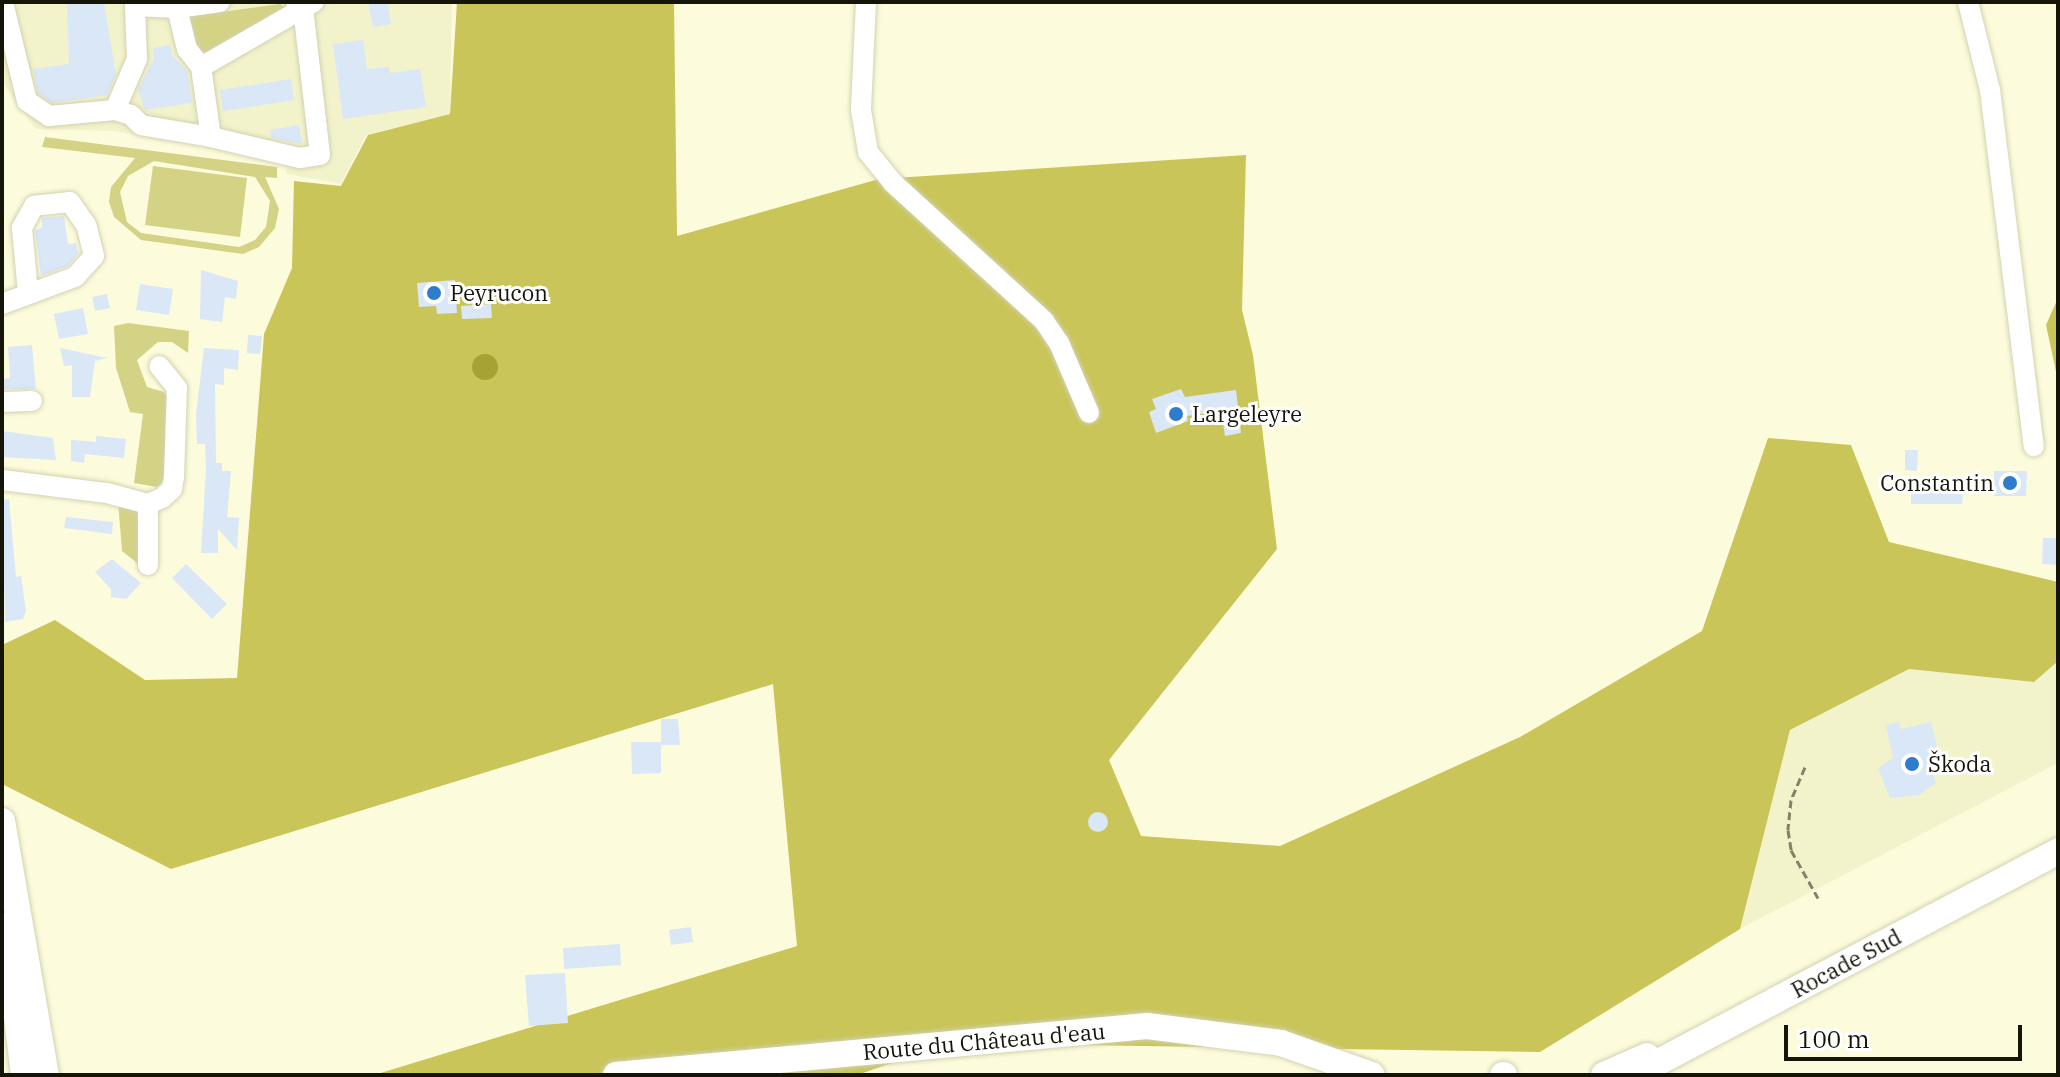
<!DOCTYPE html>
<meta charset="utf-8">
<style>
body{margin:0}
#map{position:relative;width:2060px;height:1077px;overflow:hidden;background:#fcfcdc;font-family:"IBM Plex Serif",serif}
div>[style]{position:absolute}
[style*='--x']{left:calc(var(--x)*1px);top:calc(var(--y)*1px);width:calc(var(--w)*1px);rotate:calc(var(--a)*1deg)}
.built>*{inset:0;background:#f3f3cb}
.green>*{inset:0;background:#d4d284}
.forest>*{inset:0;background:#c9c559}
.water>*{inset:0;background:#a7a233}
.round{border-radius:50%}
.building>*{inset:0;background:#d9e7f7}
.path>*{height:3px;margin-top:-1.5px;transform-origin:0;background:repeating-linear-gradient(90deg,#81816c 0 8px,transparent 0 12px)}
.roads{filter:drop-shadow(0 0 2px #d2d2b3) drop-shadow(0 0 2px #d2d2b3)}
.minor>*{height:20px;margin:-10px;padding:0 10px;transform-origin:10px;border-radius:10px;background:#fff}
.major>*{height:26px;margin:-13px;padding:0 13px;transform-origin:13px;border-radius:13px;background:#fff}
.dots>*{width:22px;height:22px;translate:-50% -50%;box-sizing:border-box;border:4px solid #fff;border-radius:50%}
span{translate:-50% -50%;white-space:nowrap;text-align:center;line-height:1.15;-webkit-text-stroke:6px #fff;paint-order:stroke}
.poi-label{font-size:22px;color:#141409}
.left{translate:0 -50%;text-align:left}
.right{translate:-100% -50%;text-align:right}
.street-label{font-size:22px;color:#141409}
.frame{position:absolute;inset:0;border:4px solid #141409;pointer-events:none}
.scale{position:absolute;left:1784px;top:1025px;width:238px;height:36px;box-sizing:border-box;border:4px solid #141409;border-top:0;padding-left:10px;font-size:24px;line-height:28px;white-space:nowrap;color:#141409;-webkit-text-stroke:6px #fff;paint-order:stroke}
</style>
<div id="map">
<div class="built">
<div style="clip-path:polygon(2px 2px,452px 2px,450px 114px,366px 135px,341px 184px,286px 174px,287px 160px,113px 131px,36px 129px,2px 82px)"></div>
<div style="clip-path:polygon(2058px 661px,2058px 763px,1740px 929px,1790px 730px,1909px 669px,2033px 682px)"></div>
</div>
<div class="green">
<div style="clip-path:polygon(280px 4px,286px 9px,199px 58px,185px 17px)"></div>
<div style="clip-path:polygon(evenodd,45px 137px,277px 167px,277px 178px,265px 177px,279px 209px,275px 228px,259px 247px,243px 254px,141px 240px,114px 217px,109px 202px,111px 187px,135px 158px,42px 147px,45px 137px,154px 161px,255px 177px,270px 201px,266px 227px,255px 240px,239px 247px,141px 233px,127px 222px,120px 192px,128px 176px,154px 161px)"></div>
<div style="clip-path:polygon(153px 166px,247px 178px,240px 237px,145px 225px)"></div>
<div style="clip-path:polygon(128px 323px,189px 331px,188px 353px,172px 342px,158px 342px,137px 360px,147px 387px,164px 392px,168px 399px,165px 480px,157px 487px,134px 483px,143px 414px,130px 412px,116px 368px,114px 326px)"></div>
<div style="clip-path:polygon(118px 501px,139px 509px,141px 566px,122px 551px)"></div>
</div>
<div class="forest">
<div style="clip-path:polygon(457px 2px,674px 2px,677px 236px,879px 179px,1246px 155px,1242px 310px,1253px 355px,1277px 549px,1109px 760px,1141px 836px,1280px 846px,1520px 737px,1702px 631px,1768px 438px,1851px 445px,1889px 542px,2058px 582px,2058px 661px,2034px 682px,1909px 669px,1790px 730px,1740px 929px,1540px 1052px,950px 1043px,857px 1075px,374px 1075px,797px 946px,773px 684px,171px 869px,2px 784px,2px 645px,55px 620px,145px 680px,237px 678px,264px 334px,292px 268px,294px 181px,341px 186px,368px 135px,450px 114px)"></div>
<div style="clip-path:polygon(2058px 298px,2058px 381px,2046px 325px)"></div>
</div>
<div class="water">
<div class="round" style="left:472px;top:354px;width:26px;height:26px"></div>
</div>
<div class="building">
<div style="clip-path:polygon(67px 2px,104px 2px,116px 75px,107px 95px,52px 103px,38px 93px,33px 69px,69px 64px)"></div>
<div style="clip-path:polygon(368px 2px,388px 2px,391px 24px,373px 27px)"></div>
<div style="clip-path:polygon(363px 40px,367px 69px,389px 67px,390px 73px,420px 69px,426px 107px,343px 119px,333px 44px)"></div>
<div style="clip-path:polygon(170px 45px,172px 55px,187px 71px,192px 103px,145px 110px,138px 90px,154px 58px,153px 48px)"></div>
<div style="clip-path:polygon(291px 79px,294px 100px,223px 111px,220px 90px)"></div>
<div style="clip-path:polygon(299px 125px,302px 144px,271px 138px,270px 130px)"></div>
<div style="clip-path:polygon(64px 216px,68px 244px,76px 243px,78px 254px,68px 266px,41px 276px,35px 231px,42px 227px,42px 218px)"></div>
<div style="clip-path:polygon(201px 270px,238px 281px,236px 299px,225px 297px,222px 322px,200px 319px)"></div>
<div style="clip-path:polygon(455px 280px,457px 313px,437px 314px,436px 306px,419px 307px,417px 283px)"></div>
<div style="clip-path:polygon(140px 284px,173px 289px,169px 315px,136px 310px)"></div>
<div style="clip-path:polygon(107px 294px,110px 308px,95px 311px,92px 297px)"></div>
<div style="clip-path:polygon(491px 304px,492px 318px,462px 319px,461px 306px)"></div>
<div style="clip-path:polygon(83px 308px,88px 334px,59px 339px,54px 314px)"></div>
<div style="clip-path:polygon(248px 335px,262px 336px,260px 354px,247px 353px)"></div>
<div style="clip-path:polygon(32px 345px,36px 389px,2px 389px,2px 379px,10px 378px,8px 347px)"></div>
<div style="clip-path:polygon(60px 348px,107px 358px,95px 361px,90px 397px,72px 397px,72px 365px,64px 366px)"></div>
<div style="clip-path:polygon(204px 348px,239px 350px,238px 370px,224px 368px,224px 385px,215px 384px,216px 463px,222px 463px,222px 471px,231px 471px,227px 517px,239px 518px,237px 550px,218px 529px,218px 553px,201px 553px,206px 470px,205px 444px,197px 444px,196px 414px)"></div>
<div style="clip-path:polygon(1181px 389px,1185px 397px,1236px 390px,1241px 433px,1225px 436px,1221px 411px,1187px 416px,1188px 421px,1156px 433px,1149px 412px,1156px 409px,1152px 399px)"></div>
<div style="clip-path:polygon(2px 431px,53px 438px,56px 460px,2px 457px)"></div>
<div style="clip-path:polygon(96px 436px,126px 439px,124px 458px,85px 454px,84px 463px,71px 461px,71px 440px,96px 442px)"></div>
<div style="clip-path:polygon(1905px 450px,1918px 450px,1917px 471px,1905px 470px)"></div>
<div style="clip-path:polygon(1994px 471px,2027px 471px,2026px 496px,1994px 496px)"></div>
<div style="clip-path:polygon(1911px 492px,1963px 492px,1962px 504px,1911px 504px)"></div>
<div style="clip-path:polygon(9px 499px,16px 577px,21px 576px,26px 611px,23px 619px,5px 622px,2px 500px)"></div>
<div style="clip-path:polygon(66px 517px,113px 522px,112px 534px,64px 528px)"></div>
<div style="clip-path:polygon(2043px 538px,2058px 538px,2057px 565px,2042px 564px)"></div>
<div style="clip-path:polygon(112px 559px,141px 583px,126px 599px,111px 597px,111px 589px,95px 572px)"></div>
<div style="clip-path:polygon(186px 564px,227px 604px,212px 619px,172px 578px)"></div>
<div style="clip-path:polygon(661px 719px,678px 719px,680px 745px,661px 745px)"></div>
<div style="clip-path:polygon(1899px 722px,1901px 729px,1931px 722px,1943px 770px,1933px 773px,1936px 783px,1919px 795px,1890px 798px,1878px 768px,1893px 758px,1886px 725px)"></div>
<div style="clip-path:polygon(631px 742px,661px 742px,661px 773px,632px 774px)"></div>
<div class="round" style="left:1088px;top:812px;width:20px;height:20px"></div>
<div style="clip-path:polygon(691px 927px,693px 942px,671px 945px,669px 930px)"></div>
<div style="clip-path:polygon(620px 944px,621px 965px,564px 969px,563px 948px)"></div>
<div style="clip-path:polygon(565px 973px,568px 1023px,529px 1026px,525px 975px)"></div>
</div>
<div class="path">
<div style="--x:1805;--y:767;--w:36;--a:113"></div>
<div style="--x:1791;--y:800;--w:30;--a:96"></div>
<div style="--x:1788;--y:830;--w:20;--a:81"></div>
<div style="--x:1791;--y:850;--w:55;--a:60.6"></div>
</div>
<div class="roads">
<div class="minor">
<div style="--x:3;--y:2;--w:102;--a:76.4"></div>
<div style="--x:27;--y:101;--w:27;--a:34"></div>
<div style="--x:49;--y:116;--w:66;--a:-5.2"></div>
<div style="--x:866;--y:2;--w:108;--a:92.7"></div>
<div style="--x:861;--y:110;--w:43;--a:80.5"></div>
<div style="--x:868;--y:152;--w:38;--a:51"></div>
<div style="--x:892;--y:182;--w:206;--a:42.4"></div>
<div style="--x:1044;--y:321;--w:27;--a:56"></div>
<div style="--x:1059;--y:343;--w:76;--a:66.8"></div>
<div style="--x:1968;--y:2;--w:91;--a:76"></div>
<div style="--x:1990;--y:90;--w:359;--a:83"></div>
<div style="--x:135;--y:6;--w:42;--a:2.7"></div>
<div style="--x:177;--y:8;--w:42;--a:76.3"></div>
<div style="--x:187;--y:49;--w:23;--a:52"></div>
<div style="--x:201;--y:67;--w:71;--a:81.9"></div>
<div style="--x:211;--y:137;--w:71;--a:-170.3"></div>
<div style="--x:141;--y:125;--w:14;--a:-135"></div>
<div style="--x:131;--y:115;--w:17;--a:-163"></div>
<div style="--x:115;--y:110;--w:56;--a:-66.7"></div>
<div style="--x:137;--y:59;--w:53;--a:-92.2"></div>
<div style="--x:177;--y:8;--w:43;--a:-7.9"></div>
<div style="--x:201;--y:67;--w:130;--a:-29.9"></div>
<div style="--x:211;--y:137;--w:91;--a:13.3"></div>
<div style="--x:300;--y:158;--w:20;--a:-9"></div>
<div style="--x:320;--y:155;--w:148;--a:-96.6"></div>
<div style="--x:303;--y:8;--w:9;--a:-139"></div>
<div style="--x:2;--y:304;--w:78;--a:-20.3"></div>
<div style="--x:75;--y:277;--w:28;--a:-48"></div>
<div style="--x:94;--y:256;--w:32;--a:-104"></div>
<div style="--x:86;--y:225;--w:28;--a:-125"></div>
<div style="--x:70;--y:202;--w:36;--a:174"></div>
<div style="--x:34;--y:206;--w:25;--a:119"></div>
<div style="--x:22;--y:228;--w:65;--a:84.7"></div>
<div style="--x:2;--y:402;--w:30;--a:-2"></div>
<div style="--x:2;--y:480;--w:106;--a:7.1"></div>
<div style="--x:107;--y:493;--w:42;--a:15"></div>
<div style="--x:148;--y:504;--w:15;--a:-23"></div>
<div style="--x:162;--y:498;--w:13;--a:-42"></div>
<div style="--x:172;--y:489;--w:12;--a:-81"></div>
<div style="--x:174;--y:477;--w:89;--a:-88.1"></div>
<div style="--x:177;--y:388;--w:28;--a:-129"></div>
<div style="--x:148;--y:504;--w:61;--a:90"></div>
</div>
<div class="major">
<div style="--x:2;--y:821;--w:258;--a:80.2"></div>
<div style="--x:6;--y:926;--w:150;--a:83.1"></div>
<div style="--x:616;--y:1075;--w:533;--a:-5.27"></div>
<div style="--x:1147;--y:1026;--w:135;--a:7.2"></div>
<div style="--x:1281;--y:1043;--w:96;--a:19.4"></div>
<div style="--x:1503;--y:1075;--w:1;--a:0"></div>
<div style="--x:1604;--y:1075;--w:47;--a:-23.8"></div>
<div style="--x:1634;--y:1075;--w:480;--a:-27.8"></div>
</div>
</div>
<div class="dots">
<div style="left:434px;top:293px;background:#2e7ccc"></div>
<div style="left:1176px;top:414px;background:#2e7ccc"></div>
<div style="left:2010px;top:483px;background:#2e7ccc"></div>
<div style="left:1912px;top:764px;background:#2e7ccc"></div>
</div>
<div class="poi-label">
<span class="left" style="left:450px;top:293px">Peyrucon</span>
<span class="left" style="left:1192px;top:414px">Largeleyre</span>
<span class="right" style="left:1994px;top:483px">Constantin</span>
<span class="left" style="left:1928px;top:764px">Škoda</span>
</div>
<div class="street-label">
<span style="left:1846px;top:963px;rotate:-28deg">Rocade Sud</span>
<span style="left:984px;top:1041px;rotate:-5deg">Route du Château d'eau</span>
</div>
<div class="frame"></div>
<div class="scale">100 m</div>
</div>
